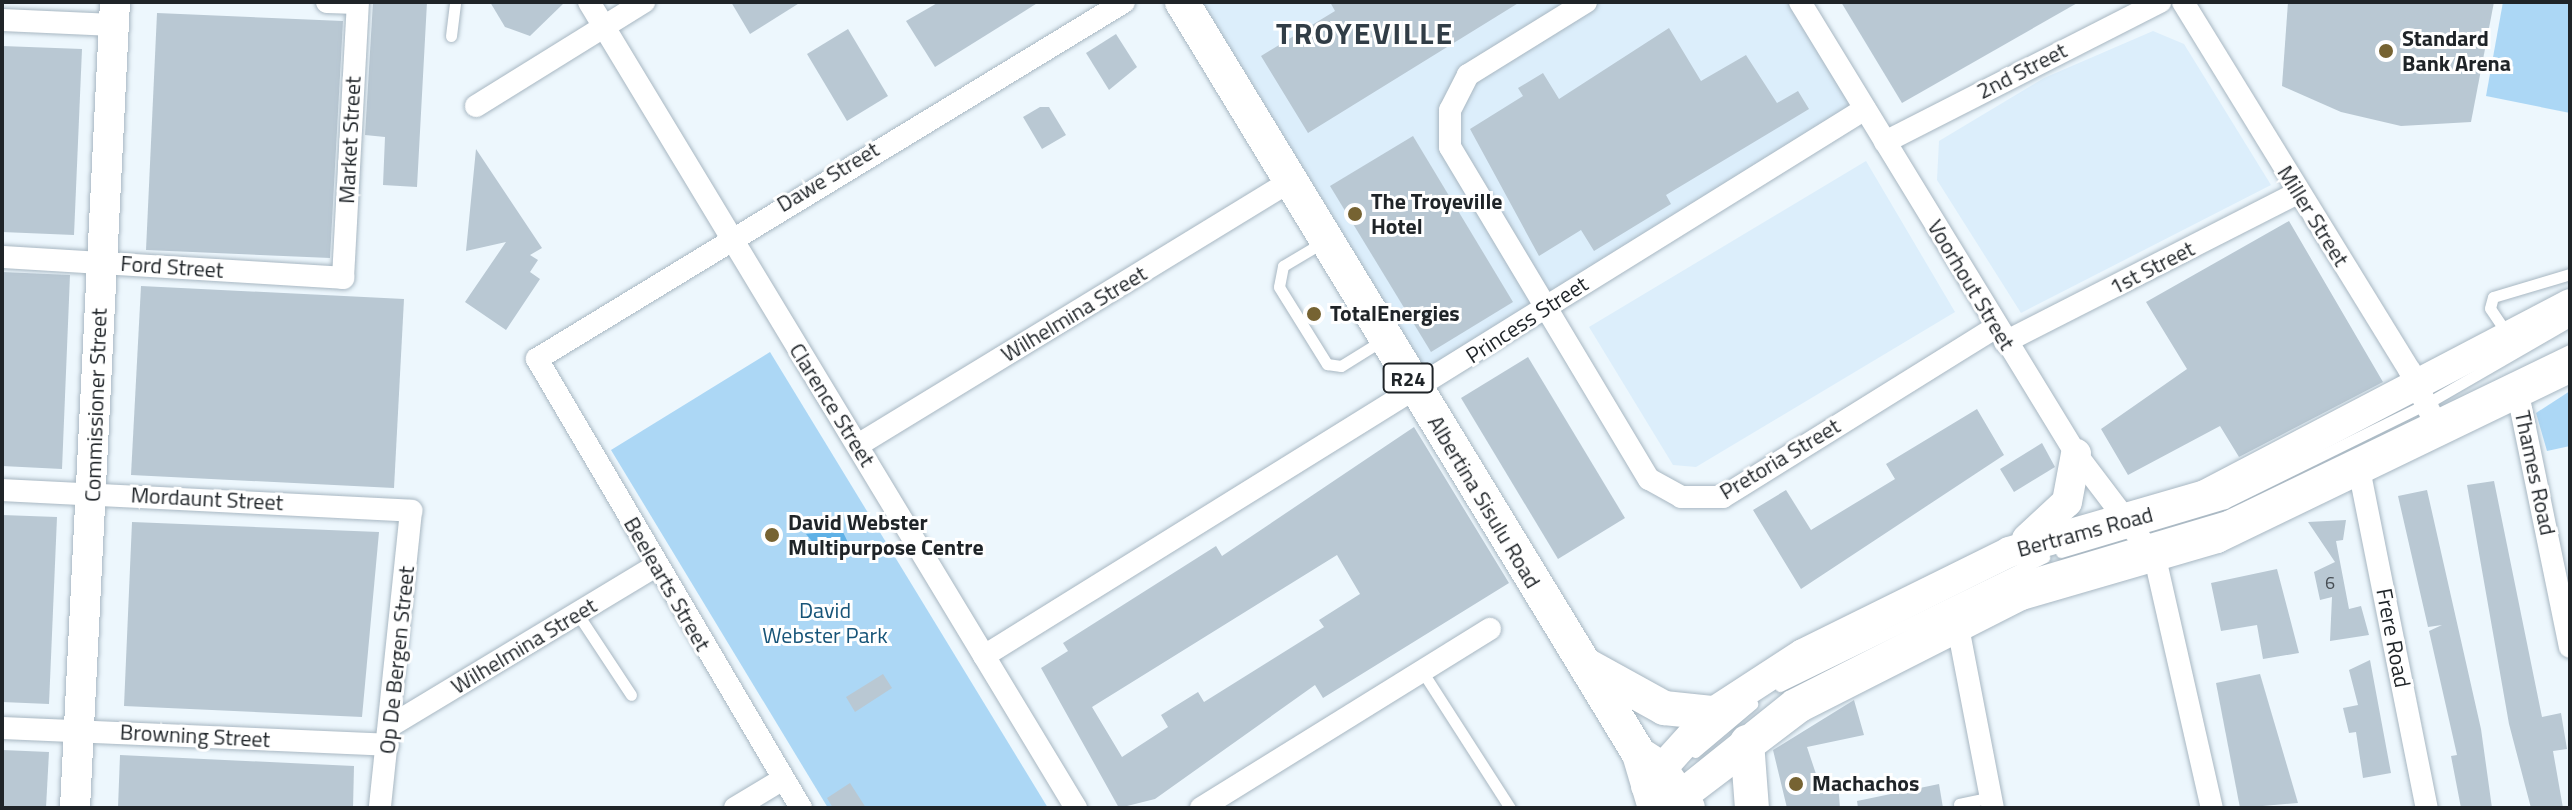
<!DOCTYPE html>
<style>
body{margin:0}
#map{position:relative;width:2572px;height:810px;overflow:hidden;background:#edf7fd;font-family:"Titillium Web",sans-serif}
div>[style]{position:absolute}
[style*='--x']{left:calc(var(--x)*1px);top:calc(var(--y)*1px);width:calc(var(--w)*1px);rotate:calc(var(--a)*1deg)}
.built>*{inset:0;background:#dceefb}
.green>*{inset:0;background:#acd7f5}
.water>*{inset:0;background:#5fb1e6}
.building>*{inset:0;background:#b9c8d3}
.roads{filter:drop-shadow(0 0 2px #a8b7c2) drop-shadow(0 0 2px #a8b7c2)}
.service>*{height:11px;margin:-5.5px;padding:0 5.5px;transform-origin:5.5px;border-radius:5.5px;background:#fff}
.minor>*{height:22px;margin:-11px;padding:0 11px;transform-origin:11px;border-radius:11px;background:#fff}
.secondary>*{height:30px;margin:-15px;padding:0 15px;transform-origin:15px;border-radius:15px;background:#fff}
.primary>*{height:34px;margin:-17px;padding:0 17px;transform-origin:17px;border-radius:17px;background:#fff}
.dots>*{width:22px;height:22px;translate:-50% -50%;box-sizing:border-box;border:4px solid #fff;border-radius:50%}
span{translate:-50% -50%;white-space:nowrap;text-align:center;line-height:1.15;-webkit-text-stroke:6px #fff;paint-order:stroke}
.number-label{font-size:18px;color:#464d53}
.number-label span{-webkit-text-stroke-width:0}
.shield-label span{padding:2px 6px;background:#fff;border:2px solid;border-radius:6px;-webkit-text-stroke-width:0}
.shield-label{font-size:20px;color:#1f2428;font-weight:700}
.poi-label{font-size:22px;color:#1f2428;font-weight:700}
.left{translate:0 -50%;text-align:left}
.street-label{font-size:22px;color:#1f2428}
.park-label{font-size:22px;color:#165478}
.district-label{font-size:30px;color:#313d46;font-weight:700;letter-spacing:2px}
.frame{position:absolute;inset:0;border:4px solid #1f2428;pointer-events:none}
</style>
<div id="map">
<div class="built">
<div style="clip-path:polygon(1184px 2px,1803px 2px,1865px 109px,1416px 392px)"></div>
<div style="clip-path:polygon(2153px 31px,2184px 44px,2271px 185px,2021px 313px,1937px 180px,1939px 141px,2044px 78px)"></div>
<div style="clip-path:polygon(1866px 161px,1955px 312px,1696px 467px,1673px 465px,1589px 327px)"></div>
</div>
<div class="green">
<div style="clip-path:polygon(2503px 2px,2570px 2px,2570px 113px,2486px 96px)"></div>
<div style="clip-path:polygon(770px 352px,1048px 808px,828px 808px,611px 450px)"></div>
<div style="clip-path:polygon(2570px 391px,2570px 446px,2547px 451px,2536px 413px)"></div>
</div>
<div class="water">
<div style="clip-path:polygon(842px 530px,854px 555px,819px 550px,806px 534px)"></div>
</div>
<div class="building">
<div style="clip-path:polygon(373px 2px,427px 2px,417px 187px,383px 185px,385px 137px,365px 135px)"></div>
<div style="clip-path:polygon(490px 2px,565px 2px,530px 36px,505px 27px)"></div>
<div style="clip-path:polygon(731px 2px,801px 2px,750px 34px)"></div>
<div style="clip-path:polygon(939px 2px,1039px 2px,935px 67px,906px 21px)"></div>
<div style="clip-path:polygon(1330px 2px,1520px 2px,1308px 133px,1261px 56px,1335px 11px)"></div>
<div style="clip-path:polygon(1841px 2px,2079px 2px,1902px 103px)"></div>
<div style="clip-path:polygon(2288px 2px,2494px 2px,2471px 122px,2401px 126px,2341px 112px,2282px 86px)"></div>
<div style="clip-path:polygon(157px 13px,343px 21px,330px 258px,146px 250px)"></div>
<div style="clip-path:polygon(1669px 28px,1701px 81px,1746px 55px,1777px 103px,1798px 91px,1809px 109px,1666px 195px,1671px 204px,1594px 251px,1581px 230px,1539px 256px,1470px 129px,1523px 96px,1518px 88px,1543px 73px,1559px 99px)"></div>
<div style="clip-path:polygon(848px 29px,888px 96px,847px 121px,807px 54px)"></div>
<div style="clip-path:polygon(1116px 34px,1137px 67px,1109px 90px,1086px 53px)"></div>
<div style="clip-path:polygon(2px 46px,82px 49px,74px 235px,2px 232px)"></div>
<div style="clip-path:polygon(1040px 107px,1049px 107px,1066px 135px,1042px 149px,1023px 117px)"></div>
<div style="clip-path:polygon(1413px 136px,1513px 302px,1431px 352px,1330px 186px)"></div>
<div style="clip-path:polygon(476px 149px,542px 248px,530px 255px,538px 260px,530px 272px,540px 279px,506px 330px,465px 302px,506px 242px,466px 251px)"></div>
<div style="clip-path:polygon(2289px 221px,2383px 382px,2239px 457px,2220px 426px,2128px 475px,2101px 429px,2187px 369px,2146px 302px)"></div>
<div style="clip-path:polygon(2px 272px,70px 275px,62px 469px,2px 466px)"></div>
<div style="clip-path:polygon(141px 286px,404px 299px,394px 488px,131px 475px)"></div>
<div style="clip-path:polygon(1528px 357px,1625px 518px,1558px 559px,1461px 398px)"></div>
<div style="clip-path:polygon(1977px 409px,2004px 455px,1801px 589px,1753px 510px,1786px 490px,1811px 530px,1895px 479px,1886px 464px)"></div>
<div style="clip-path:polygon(evenodd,1414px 427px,1509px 583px,1323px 698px,1315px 685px,1155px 799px,1119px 808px,1041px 668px,1068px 651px,1063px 643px,1216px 546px,1222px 556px,1414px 427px,1337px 555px,1360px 594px,1319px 620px,1324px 627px,1204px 702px,1198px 692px,1161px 715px,1168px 727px,1122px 757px,1092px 707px,1337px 555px)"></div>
<div style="clip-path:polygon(2042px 443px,2055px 467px,2014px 492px,2000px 469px)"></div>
<div style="clip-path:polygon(2494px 481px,2542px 717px,2561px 713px,2567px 749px,2553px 751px,2563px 808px,2531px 808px,2509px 724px,2467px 485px)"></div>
<div style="clip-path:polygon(2427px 490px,2481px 729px,2492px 808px,2461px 808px,2451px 756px,2457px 755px,2429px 631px,2442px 625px,2428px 627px,2398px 496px)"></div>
<div style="clip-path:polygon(2px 515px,57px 517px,49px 704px,2px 702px)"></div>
<div style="clip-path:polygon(2346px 520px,2343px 540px,2336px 541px,2349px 609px,2361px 606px,2369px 635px,2330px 641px,2332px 597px,2320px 600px,2314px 572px,2335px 562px,2308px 522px)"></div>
<div style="clip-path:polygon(132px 522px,379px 532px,362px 717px,124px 706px)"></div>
<div style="clip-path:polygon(2277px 569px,2299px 653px,2263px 659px,2257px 625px,2221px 631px,2211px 583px)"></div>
<div style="clip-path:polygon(2370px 660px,2391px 773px,2363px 778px,2356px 732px,2349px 733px,2343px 708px,2358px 705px,2349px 670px)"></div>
<div style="clip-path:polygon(883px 674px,892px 688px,855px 712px,846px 697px)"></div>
<div style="clip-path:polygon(2260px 674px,2298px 803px,2240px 808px,2216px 683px)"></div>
<div style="clip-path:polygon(1854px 700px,1864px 735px,1807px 747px,1820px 786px,1838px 783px,1840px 808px,1787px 808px,1773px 750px)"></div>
<div style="clip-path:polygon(2px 750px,49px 752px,46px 808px,2px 808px)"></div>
<div style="clip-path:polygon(120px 755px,354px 766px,353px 808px,118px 808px)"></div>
<div style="clip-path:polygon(850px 783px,866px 808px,833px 808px,827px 798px)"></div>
<div style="clip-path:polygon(1939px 784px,1943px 808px,1858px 808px,1857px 801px)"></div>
</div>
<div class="roads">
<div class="service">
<div style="--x:451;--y:36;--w:34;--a:-83"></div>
<div style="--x:1325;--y:241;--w:49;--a:149.2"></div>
<div style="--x:1283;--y:266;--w:21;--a:101"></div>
<div style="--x:1279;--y:287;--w:91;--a:58.1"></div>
<div style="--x:1327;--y:364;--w:14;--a:8"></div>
<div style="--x:1341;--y:366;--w:49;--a:-31.8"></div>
<div style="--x:2508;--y:335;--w:32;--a:-124"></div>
<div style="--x:2490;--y:308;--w:11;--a:-75"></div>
<div style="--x:2493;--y:297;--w:80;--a:-16.6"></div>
<div style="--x:2061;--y:552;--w:171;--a:-16.6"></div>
<div style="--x:2225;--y:503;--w:224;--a:-26.2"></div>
<div style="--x:2426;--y:404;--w:166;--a:-30"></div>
<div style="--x:577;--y:613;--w:98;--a:56.6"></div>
<div style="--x:1422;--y:671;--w:163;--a:57.3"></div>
<div style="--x:1780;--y:686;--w:294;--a:-26"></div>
<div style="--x:1695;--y:752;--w:75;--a:-40.1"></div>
<div style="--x:1687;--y:777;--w:129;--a:-38.7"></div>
<div style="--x:1788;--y:696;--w:266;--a:-26.9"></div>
<div style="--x:2025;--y:576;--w:210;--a:-16.6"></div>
<div style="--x:2226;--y:516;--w:382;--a:-25.8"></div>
<div style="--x:1959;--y:804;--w:33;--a:-12"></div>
</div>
<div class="minor">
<div style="--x:327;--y:2;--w:30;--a:2"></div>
<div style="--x:589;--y:2;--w:942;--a:58.86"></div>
<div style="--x:1586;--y:2;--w:139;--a:148.3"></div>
<div style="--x:1468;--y:75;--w:39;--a:117"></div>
<div style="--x:1450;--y:110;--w:37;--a:90"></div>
<div style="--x:1450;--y:147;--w:387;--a:59.1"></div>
<div style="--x:1649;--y:479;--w:37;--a:29"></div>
<div style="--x:1681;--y:497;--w:42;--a:0"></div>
<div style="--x:1723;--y:497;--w:322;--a:-31.9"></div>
<div style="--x:1800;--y:2;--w:530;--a:58.59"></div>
<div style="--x:2076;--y:454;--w:131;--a:52.8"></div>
<div style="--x:2155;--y:558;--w:256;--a:77.2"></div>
<div style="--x:2183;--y:2;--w:433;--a:58.4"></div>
<div style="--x:2410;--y:371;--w:67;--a:64.2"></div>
<div style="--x:2;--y:20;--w:112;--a:2.6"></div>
<div style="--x:476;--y:106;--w:198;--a:-31.8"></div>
<div style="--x:1885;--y:142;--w:309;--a:-27"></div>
<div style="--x:2;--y:257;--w:342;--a:3.5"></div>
<div style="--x:343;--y:278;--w:276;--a:-86.9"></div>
<div style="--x:2005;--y:342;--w:329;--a:-27"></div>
<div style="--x:2518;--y:394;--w:258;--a:78.4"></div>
<div style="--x:858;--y:445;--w:505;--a:-31.39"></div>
<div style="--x:2359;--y:469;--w:346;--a:78.7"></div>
<div style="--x:2;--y:490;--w:410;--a:2.9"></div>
<div style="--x:411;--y:511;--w:299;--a:96"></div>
<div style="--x:1958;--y:627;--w:184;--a:79.1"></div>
<div style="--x:984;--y:656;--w:1037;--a:-31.84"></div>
<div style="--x:392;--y:725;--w:308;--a:-31.1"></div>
<div style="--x:2;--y:728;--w:386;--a:2.5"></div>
<div style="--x:735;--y:808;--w:56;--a:-31.1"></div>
<div style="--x:801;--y:808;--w:521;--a:-120.45"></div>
<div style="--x:537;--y:359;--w:687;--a:-31.31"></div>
<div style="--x:1201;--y:808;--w:340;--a:-31.8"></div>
</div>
<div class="secondary">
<div style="--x:2027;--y:539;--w:54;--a:-42.8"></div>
<div style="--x:2067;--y:502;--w:49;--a:-79.4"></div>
<div style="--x:1646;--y:786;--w:98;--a:-47.9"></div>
<div style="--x:1712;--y:713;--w:108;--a:-33"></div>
<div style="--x:1803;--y:654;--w:230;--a:-26.3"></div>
<div style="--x:2009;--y:552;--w:204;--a:-16.2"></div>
<div style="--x:2205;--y:495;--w:412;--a:-27.6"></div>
<div style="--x:75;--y:808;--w:807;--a:-87.16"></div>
<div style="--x:1667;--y:808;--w:167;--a:-37.2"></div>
<div style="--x:1800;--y:707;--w:248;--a:-26.9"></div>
<div style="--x:2021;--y:595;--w:204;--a:-16.2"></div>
<div style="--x:2217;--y:538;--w:392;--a:-25.8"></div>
</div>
<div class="primary">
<div style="--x:1182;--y:2;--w:880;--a:58.71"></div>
<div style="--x:1639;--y:754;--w:56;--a:73.5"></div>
<div style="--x:1590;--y:667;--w:85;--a:29"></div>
<div style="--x:1664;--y:708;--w:48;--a:5.9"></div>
<div style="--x:1747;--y:742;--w:66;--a:85.7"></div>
<div style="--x:1639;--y:754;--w:24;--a:33"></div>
<div style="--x:1659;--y:767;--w:50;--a:54.7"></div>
</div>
</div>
<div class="dots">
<div style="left:2386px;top:51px;background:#766332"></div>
<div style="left:1355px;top:214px;background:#766332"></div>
<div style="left:1314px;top:314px;background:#766332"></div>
<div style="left:772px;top:535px;background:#766332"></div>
<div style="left:1796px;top:784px;background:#766332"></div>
</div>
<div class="number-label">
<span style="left:2330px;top:583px">6</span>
</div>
<div class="shield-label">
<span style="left:1408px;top:378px">R24</span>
</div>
<div class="poi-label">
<span class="left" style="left:2402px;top:51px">Standard<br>Bank Arena</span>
<span class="left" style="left:1371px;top:214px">The Troyeville<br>Hotel</span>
<span class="left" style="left:1330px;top:314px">TotalEnergies</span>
<span class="left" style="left:788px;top:535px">David Webster<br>Multipurpose Centre</span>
<span class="left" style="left:1812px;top:784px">Machachos</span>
</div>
<div class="street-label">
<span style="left:2022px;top:71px;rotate:-27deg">2nd Street</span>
<span style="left:350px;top:140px;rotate:-87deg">Market Street</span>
<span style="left:828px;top:177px;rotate:-31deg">Dawe Street</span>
<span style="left:2313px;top:216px;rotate:58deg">Miller Street</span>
<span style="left:172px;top:267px;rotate:4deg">Ford Street</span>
<span style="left:2152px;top:268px;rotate:-27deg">1st Street</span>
<span style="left:1971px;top:285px;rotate:59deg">Voorhout Street</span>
<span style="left:1074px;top:314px;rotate:-31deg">Wilhelmina Street</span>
<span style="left:1527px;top:320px;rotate:-33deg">Princess Street</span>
<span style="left:96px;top:405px;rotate:-88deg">Commissioner Street</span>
<span style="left:832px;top:405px;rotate:58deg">Clarence Street</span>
<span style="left:1780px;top:459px;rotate:-31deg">Pretoria Street</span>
<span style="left:2535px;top:473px;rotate:78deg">Thames Road</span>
<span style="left:207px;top:499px;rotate:3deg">Mordaunt Street</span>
<span style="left:1484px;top:502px;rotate:59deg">Albertina Sisulu Road</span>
<span style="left:2085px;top:532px;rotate:-15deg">Bertrams Road</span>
<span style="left:667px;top:584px;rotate:60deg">Beelearts Street</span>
<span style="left:2393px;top:638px;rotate:79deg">Frere Road</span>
<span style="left:524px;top:646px;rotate:-31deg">Wilhelmina Street</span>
<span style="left:397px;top:660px;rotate:-84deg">Op De Bergen Street</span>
<span style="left:195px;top:736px;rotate:3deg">Browning Street</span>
</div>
<div class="park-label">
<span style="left:825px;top:623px">David<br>Webster Park</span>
</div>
<div class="district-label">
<span style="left:1365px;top:33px">TROYEVILLE</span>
</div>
<div class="frame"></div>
</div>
